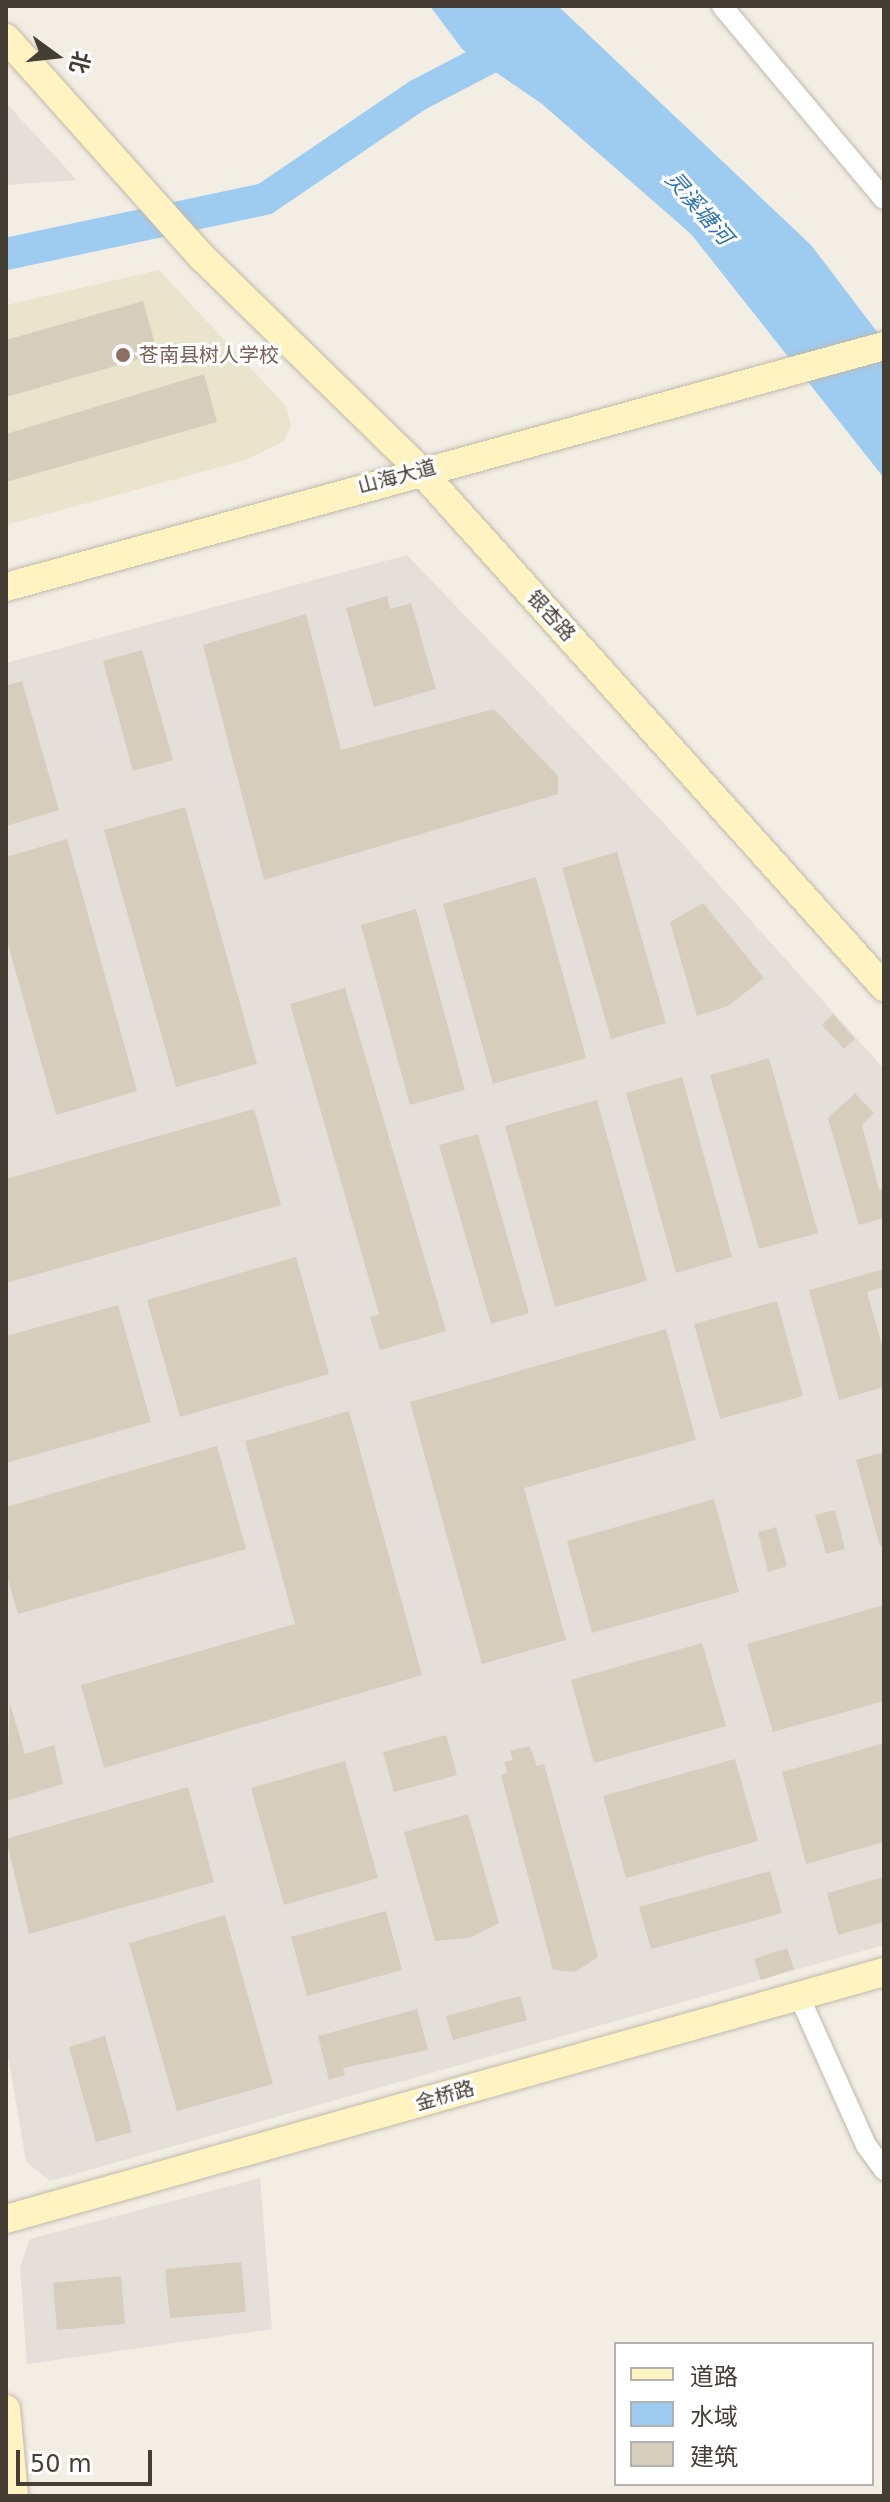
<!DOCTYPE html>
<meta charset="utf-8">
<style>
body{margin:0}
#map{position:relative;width:890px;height:2502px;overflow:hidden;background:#f2eee4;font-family:"DejaVu Sans","Noto Sans SC",sans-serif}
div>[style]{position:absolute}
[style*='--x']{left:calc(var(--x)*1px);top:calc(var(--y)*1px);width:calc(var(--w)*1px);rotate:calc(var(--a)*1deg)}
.industrial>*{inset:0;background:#e4dfd9}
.education>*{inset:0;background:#ebe4cd}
.water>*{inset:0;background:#9ecbf0}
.river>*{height:32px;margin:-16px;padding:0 16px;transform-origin:16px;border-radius:16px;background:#9ecbf0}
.building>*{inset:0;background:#d7cdbc}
.roads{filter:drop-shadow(0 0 2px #c0b9a9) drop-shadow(0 0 2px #c0b9a9)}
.street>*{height:20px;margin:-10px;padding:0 10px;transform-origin:10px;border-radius:10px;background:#fff}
.secondary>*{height:28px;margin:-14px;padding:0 14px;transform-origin:14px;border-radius:14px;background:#fff3c1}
.dots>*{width:22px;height:22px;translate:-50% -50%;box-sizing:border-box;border:4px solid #fff;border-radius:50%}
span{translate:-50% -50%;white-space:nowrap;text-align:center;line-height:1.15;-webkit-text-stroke:6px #fff;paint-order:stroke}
.education-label{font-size:20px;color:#785e54}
.left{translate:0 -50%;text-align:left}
.street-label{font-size:20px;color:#443e34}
.water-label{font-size:22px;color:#2d72b0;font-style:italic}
.frame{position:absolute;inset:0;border:8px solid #443e34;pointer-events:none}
.legend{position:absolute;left:614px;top:2342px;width:260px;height:144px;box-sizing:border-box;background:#fff;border:2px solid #b4b2ae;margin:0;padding:10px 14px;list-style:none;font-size:24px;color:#443e34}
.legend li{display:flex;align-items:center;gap:16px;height:40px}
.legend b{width:40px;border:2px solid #b4b2ae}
.north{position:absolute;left:16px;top:16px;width:80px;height:80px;-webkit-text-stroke:6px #fff;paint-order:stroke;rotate:105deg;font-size:22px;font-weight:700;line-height:32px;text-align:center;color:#443e34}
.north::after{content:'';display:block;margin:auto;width:28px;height:36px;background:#443e34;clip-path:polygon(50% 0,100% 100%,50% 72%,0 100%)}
.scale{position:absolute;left:16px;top:2450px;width:136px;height:36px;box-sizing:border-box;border:4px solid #443e34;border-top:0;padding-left:10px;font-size:24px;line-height:28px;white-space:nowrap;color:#443e34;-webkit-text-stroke:6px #fff;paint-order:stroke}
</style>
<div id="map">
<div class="industrial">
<div style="clip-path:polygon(6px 103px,77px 180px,6px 185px)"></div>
<div style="clip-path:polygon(407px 555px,660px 819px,884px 1069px,884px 1945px,50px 2181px,26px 2162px,6px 2044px,6px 663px)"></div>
<div style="clip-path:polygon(260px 2178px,272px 2329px,27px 2364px,20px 2267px,30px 2239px)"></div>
</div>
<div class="education">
<div style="clip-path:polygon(159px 270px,286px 406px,291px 425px,284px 441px,246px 460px,6px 525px,6px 305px)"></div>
</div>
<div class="water">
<div style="clip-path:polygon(430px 6px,558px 6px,811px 245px,884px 341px,884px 478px,691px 234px,542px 104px,462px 49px)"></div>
</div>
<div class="river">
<div style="--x:6;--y:254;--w:265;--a:-12"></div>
<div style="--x:265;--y:199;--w:185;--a:-34.2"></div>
<div style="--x:418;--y:95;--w:115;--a:-27.5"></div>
</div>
<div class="building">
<div style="clip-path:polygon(143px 301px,158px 354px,6px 397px,6px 340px)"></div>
<div style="clip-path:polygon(204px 374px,217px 422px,6px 482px,6px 434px)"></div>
<div style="clip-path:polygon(387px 596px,390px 609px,411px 603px,436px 689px,374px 707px,346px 608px)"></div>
<div style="clip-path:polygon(306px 614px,341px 750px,494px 709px,558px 776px,558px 794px,264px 880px,203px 645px)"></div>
<div style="clip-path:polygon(142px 650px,173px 760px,133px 771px,103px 661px)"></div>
<div style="clip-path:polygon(22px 681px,59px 810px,6px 826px,6px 686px)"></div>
<div style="clip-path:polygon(185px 807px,257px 1064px,176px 1087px,104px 830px)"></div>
<div style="clip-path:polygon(67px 839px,137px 1091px,56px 1115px,6px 937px,6px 857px)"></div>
<div style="clip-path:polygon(617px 852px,666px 1023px,611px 1039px,562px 868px)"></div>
<div style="clip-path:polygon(536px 877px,586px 1058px,493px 1084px,443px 904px)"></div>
<div style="clip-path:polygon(703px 903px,764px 978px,728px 1006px,697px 1016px,670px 922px)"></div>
<div style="clip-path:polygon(416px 909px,465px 1090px,410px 1105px,361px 925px)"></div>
<div style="clip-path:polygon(345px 988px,446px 1331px,380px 1350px,370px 1317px,379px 1314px,290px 1004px)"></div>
<div style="clip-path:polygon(833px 1014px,855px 1039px,844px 1049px,822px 1025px)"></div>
<div style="clip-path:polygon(769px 1058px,818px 1233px,759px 1249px,710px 1075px)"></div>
<div style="clip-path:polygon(682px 1077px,732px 1257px,676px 1273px,626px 1093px)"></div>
<div style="clip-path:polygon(855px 1093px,874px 1113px,862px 1125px,879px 1190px,884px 1188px,884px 1218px,859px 1225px,828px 1118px)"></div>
<div style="clip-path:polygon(597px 1100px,647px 1281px,555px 1307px,505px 1126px)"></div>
<div style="clip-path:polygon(254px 1109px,281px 1205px,6px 1283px,6px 1179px)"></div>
<div style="clip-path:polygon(478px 1134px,529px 1313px,491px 1324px,439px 1145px)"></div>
<div style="clip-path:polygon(296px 1257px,329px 1374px,180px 1417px,147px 1300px)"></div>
<div style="clip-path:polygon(884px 1269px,884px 1287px,867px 1292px,884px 1353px,884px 1387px,839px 1400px,809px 1290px)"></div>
<div style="clip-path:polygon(777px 1301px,803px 1396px,720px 1419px,694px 1324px)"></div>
<div style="clip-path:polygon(118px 1305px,151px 1422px,6px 1463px,6px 1336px)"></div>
<div style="clip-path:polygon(666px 1329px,696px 1440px,524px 1488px,566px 1640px,482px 1664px,410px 1402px)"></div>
<div style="clip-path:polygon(349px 1411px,422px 1675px,104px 1768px,81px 1685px,295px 1624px,245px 1441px)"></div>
<div style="clip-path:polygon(217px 1446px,246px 1549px,18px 1614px,6px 1573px,6px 1507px)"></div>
<div style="clip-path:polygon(884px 1452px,884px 1545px,880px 1546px,856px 1460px)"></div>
<div style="clip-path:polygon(714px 1499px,739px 1592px,592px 1633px,567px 1541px)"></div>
<div style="clip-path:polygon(835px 1510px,845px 1549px,826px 1554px,815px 1515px)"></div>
<div style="clip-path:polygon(776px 1527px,787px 1566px,768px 1572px,758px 1532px)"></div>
<div style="clip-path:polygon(884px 1605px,884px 1701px,773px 1732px,747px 1644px)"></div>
<div style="clip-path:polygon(702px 1643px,726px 1726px,594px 1763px,571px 1680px)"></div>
<div style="clip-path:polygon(10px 1704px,25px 1754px,54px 1745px,63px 1784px,6px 1801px)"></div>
<div style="clip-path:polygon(446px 1735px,457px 1775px,394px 1792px,383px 1752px)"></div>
<div style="clip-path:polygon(884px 1743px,884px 1842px,806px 1864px,782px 1772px)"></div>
<div style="clip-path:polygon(530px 1746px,537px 1766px,544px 1764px,598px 1957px,575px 1972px,553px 1970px,501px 1775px,508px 1773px,504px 1762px,513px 1760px,510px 1751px)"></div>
<div style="clip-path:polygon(735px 1759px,758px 1841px,626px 1878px,603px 1796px)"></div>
<div style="clip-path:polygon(345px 1761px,378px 1878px,284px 1905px,251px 1788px)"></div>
<div style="clip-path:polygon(188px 1787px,214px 1882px,29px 1934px,6px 1839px)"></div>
<div style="clip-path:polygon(468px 1814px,499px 1923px,469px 1938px,435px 1941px,404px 1832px)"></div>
<div style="clip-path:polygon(770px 1871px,782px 1913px,651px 1949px,639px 1907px)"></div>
<div style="clip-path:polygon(884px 1877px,884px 1922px,838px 1935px,827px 1893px)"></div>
<div style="clip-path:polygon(386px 1911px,402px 1970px,307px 1996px,291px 1937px)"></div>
<div style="clip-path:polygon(225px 1915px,273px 2084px,177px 2111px,129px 1943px)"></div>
<div style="clip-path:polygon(787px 1948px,794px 1969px,761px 1980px,754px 1959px)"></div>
<div style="clip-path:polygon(520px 1996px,527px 2020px,453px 2040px,446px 2016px)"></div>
<div style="clip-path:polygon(417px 2009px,428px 2050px,343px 2068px,345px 2075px,329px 2080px,318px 2036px)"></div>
<div style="clip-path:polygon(105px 2036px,132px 2132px,96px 2142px,69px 2047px)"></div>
<div style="clip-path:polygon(241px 2262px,246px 2312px,170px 2318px,165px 2269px)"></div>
<div style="clip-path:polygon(121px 2276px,125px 2324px,57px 2330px,53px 2283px)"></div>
</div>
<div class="roads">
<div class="street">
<div style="--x:722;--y:6;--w:252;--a:50"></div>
<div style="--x:799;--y:1996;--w:163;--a:65.8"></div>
<div style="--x:866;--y:2145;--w:31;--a:54"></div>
</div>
<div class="secondary">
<div style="--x:6;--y:38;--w:295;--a:48.2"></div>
<div style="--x:203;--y:258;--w:303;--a:44.3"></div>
<div style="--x:420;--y:470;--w:695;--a:48.09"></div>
<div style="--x:6;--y:587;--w:910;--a:-15.35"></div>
<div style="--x:6;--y:2219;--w:912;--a:-15.71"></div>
<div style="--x:6;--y:2409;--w:87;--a:84.7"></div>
</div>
</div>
<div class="dots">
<div style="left:123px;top:355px;background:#8d6e63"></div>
</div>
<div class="education-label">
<span class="left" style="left:139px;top:355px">苍南县树人学校</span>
</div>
<div class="street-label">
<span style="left:397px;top:477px;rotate:-15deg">山海大道</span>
<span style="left:551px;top:616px;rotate:48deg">银杏路</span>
<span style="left:445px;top:2096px;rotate:-16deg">金桥路</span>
</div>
<div class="water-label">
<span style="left:699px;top:208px;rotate:49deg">灵溪塘河</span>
</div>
<div class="frame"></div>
<ul class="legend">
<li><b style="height:10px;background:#fff3c1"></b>道路</li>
<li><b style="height:22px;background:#9ecbf0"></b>水域</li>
<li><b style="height:22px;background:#d7cdbc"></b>建筑</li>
</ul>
<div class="north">北</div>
<div class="scale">50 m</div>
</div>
